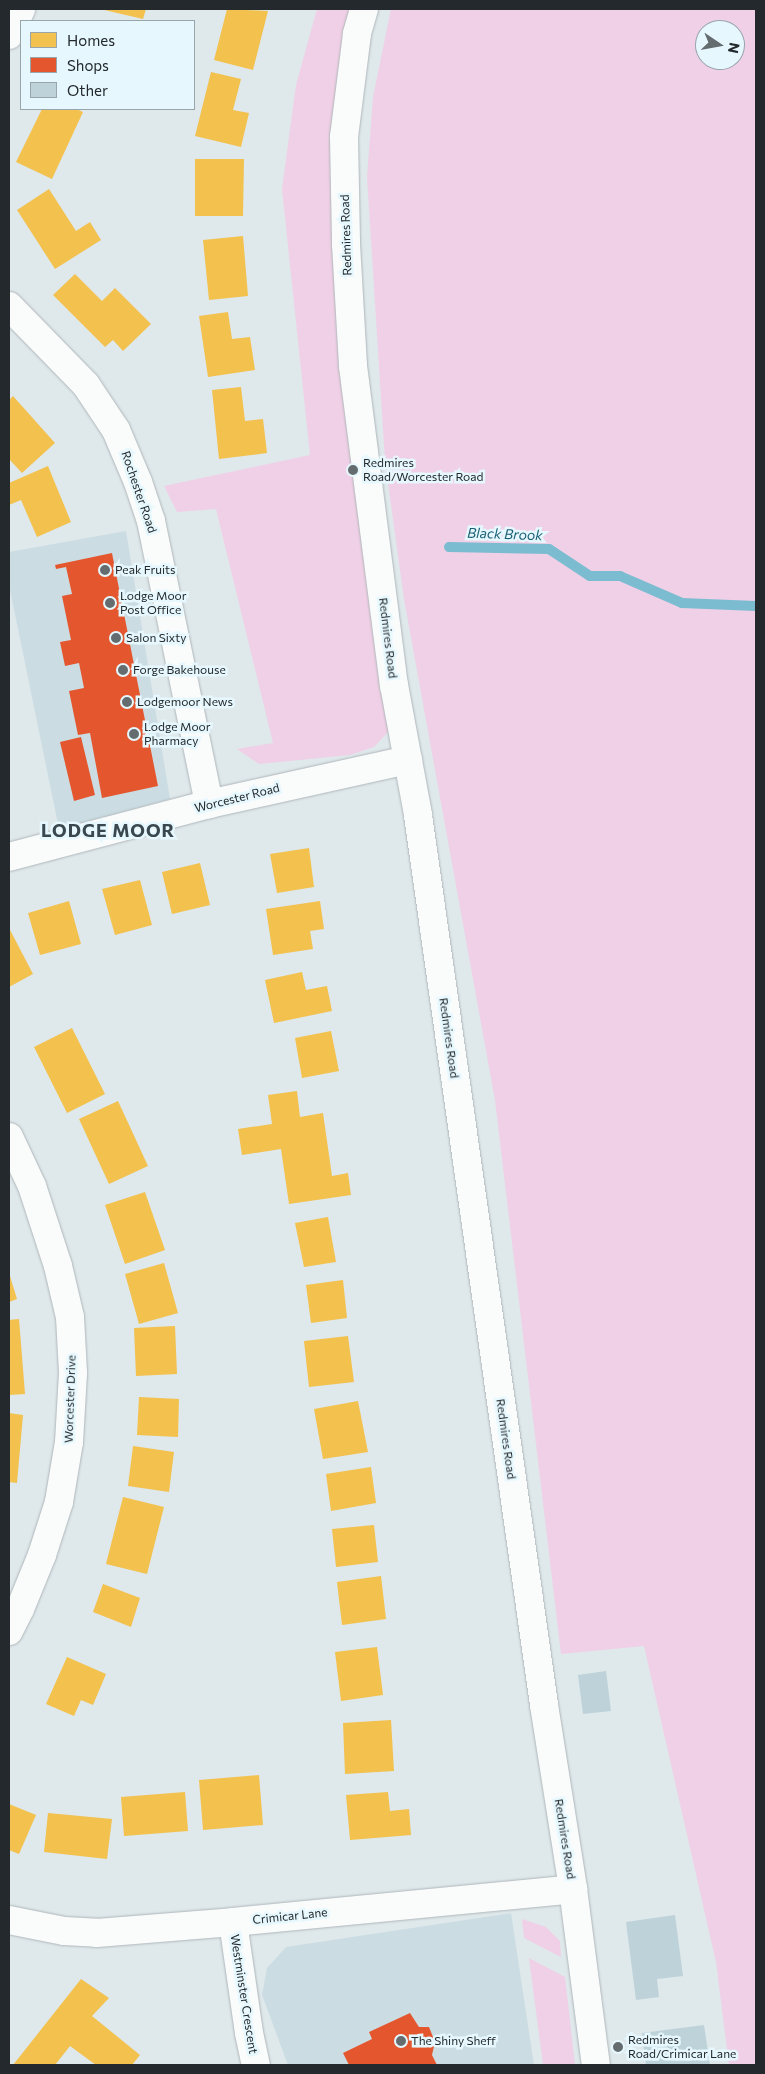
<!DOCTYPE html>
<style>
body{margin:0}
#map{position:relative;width:765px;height:2074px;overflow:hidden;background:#dfe8eb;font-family:Commissioner,sans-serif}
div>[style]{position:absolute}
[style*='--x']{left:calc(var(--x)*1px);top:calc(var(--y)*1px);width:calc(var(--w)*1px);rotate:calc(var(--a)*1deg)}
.built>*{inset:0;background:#cbdde3}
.green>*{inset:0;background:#f0d0e6}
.homes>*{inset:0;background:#f2c14e}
.shops>*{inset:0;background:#e4572e}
.stream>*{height:10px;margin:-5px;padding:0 5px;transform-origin:5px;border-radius:5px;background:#7cbcd1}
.building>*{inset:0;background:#bed3d9}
.roads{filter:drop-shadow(0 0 1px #afb6b9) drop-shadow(0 0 1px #afb6b9)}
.minor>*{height:28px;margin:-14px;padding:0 14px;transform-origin:14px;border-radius:14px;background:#fafcfc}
.dots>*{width:14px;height:14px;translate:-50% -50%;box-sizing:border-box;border:2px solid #e6f8fe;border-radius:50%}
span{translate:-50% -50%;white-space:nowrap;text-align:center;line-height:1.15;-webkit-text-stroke:5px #e6f8fe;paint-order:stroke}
.street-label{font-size:12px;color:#23292c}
.poi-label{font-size:12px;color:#23292c}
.left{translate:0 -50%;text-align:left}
.water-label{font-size:14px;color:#1a5f74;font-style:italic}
.district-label{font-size:18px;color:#3a484e;font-weight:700;letter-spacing:1px}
.frame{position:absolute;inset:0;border:10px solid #23292c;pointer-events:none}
.legend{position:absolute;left:20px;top:20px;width:175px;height:90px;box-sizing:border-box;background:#e6f8fe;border:1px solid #98a5aa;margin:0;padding:6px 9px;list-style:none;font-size:15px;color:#23292c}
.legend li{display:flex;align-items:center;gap:10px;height:25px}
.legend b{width:25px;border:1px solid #98a5aa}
.north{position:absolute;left:695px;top:20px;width:50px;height:50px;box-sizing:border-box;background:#e6f8fe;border:1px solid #98a5aa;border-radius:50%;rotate:102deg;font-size:14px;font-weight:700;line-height:20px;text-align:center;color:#23292c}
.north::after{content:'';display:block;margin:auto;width:18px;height:22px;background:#656c6f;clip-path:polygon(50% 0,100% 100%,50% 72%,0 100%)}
</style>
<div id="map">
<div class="built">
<div style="clip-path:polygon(126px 531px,170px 799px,59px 829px,9px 585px,9px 552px)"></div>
<div style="clip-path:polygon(511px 1913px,534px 2065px,288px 2065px,262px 1995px,267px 1968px,286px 1947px)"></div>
</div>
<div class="green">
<div style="clip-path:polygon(317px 9px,364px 9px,344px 137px,394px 685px,388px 732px,374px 747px,350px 755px,259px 764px,237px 749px,273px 743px,216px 509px,177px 512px,164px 486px,310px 455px,282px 189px,296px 85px)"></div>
<div style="clip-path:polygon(evenodd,391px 9px,756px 9px,756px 2065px,729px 2065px,716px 1962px,644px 1646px,561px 1654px,495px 1100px,404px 599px,385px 461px,367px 177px,373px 97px,391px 9px,705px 30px,735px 30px,735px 60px,705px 60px,705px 30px)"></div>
<div style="clip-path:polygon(522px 1919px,546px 1927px,560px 1941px,561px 1957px,524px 1938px)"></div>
<div style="clip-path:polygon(529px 1958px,565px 1977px,575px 2065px,543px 2065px)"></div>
</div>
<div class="homes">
<div style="clip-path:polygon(100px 9px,146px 9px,143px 19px)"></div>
<div style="clip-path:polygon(227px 9px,268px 11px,253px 70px,214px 60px)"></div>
<div style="clip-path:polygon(211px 72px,241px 79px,233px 110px,249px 113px,241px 147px,195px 136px)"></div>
<div style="clip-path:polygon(42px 109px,76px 109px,83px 112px,52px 179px,16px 162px)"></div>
<div style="clip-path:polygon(195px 159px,244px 159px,243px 216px,195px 216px)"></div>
<div style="clip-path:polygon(49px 189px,76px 231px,90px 222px,101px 240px,55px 269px,17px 210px)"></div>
<div style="clip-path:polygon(243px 236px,248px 296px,209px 300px,203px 240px)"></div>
<div style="clip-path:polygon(75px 274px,102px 301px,115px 288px,151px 324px,123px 351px,113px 340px,105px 347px,53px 295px)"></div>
<div style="clip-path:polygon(228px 312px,232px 339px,250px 337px,255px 370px,208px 377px,199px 316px)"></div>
<div style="clip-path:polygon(241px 387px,245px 421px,263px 419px,267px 453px,219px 459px,212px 390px)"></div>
<div style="clip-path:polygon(13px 396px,55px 443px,22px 473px,9px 459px,9px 400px)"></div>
<div style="clip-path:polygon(48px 466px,71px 522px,37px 537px,21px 500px,9px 505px,9px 483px)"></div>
<div style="clip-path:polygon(309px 848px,314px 887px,277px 893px,270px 854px)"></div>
<div style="clip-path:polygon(200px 863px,210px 905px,172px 914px,162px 872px)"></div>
<div style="clip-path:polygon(140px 880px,152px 925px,115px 935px,102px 889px)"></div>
<div style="clip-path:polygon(69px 901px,81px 944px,40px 955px,28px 913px)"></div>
<div style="clip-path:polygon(320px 901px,324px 929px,310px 931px,313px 949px,273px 955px,266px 909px)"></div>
<div style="clip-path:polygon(9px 928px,33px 974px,9px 987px)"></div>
<div style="clip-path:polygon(302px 972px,306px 990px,327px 986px,332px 1011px,274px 1023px,265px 980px)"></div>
<div style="clip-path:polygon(72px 1028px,105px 1094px,67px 1113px,34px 1047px)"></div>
<div style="clip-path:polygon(331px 1031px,339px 1071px,302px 1078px,295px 1038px)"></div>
<div style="clip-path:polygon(297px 1091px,300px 1117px,323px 1113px,332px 1176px,348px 1173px,351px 1195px,289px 1204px,281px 1149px,242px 1155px,238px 1129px,272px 1124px,268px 1095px)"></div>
<div style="clip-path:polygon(118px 1101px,148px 1166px,109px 1184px,79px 1119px)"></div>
<div style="clip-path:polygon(145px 1192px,165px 1250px,125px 1264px,105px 1205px)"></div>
<div style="clip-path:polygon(328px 1217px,336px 1262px,304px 1267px,295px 1223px)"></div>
<div style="clip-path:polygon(164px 1263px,178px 1313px,139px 1324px,125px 1274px)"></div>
<div style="clip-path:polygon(9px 1273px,17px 1299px,9px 1302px)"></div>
<div style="clip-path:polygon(343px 1280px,347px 1318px,311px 1323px,306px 1285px)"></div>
<div style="clip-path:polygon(19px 1319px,25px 1394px,9px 1395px,9px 1320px)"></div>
<div style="clip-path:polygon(175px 1326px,177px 1374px,136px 1376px,134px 1328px)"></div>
<div style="clip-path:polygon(348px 1336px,354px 1382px,309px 1387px,304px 1341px)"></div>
<div style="clip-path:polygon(139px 1397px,179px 1399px,178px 1437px,137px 1435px)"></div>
<div style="clip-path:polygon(358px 1401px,368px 1452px,323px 1459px,314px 1409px)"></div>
<div style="clip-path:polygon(9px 1413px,23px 1415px,17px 1483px,9px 1482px)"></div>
<div style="clip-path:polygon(133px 1446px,174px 1452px,169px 1492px,128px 1486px)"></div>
<div style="clip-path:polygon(371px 1467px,376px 1503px,331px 1511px,326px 1474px)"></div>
<div style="clip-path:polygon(123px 1497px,164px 1507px,147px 1574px,106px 1564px)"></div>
<div style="clip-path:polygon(374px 1525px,378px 1562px,336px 1567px,332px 1529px)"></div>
<div style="clip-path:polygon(381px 1576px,386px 1619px,342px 1625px,337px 1582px)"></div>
<div style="clip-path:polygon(103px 1584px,140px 1598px,131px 1627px,93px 1612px)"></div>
<div style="clip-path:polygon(377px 1647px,383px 1695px,341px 1701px,335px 1652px)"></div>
<div style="clip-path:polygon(67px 1657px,106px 1674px,93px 1705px,81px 1700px,74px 1716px,46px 1704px)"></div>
<div style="clip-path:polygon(391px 1720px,394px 1771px,345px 1774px,343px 1723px)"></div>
<div style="clip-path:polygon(259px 1775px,263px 1825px,203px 1830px,199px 1780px)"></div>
<div style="clip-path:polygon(185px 1792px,188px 1831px,124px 1836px,121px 1797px)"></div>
<div style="clip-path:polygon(388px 1792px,390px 1811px,409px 1809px,411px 1835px,350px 1840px,346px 1795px)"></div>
<div style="clip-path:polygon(9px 1804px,36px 1815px,19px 1854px,9px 1850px)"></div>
<div style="clip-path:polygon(48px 1813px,112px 1819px,107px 1859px,44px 1852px)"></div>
<div style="clip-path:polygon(81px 1979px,109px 1998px,92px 2016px,140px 2055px,132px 2065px,96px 2065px,70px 2046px,55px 2065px,13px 2065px)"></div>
</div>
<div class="shops">
<div style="clip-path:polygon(112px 553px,158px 786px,102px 798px,90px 733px,78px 735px,69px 691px,84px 688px,79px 663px,65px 666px,60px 642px,71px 640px,62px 596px,72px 594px,66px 567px,56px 569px,55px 565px)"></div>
<div style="clip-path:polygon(81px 737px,95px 795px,74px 801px,60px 742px)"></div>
<div style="clip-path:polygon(410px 2013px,419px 2027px,429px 2027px,435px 2042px,432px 2055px,437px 2065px,349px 2065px,343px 2053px,372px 2039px,369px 2032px)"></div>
</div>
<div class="stream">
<div style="--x:449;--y:547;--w:100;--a:1.1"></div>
<div style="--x:549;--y:549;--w:49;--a:33.4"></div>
<div style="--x:590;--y:576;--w:30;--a:0"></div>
<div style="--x:620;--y:576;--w:68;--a:23.5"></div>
<div style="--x:682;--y:603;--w:74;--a:2.3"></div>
</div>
<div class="building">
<div style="clip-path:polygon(606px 1671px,611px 1711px,583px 1714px,578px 1675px)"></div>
<div style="clip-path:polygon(675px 1915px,683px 1976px,657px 1979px,659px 1997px,636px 2000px,626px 1922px)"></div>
<div style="clip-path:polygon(704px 2025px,710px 2065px,646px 2065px,642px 2033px)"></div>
</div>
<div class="roads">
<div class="minor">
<div style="--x:364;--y:9;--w:26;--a:106"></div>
<div style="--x:357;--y:34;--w:104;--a:97.2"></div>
<div style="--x:344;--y:137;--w:107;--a:88.9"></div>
<div style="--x:346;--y:244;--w:122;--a:86.7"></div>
<div style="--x:353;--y:366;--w:322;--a:82.7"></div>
<div style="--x:394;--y:685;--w:132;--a:79.5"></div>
<div style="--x:418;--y:815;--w:899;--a:81.94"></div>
<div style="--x:544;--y:1705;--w:186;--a:81"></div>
<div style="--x:573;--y:1889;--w:177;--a:82.6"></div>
<div style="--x:9;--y:35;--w:29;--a:-65"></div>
<div style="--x:9;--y:306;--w:110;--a:45.7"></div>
<div style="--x:86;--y:385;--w:54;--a:56.3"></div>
<div style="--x:116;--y:430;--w:56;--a:67.1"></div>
<div style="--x:138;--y:482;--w:41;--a:71.6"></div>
<div style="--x:151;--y:521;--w:289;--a:78.4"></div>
<div style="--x:9;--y:857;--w:207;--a:-14.8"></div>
<div style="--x:209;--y:804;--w:204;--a:-12.5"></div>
<div style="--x:9;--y:1137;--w:54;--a:64.9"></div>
<div style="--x:32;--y:1186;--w:84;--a:72"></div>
<div style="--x:58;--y:1266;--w:52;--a:76.8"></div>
<div style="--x:70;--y:1317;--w:56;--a:86.9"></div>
<div style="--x:73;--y:1373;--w:69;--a:93.3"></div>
<div style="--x:69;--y:1442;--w:61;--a:99.5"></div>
<div style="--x:59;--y:1502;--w:56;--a:107.8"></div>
<div style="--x:42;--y:1555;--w:58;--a:112.2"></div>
<div style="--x:20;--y:1609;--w:25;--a:117"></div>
<div style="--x:9;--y:1920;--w:56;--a:11.3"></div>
<div style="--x:64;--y:1931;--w:33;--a:3"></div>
<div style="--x:97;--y:1933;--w:136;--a:-4.6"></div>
<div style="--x:233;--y:1922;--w:342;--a:-5.5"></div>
<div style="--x:233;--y:1922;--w:112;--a:81.8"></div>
<div style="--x:249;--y:2033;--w:33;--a:78"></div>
</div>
</div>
<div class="dots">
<div style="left:353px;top:470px;background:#656c6f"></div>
<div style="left:105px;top:570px;background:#656c6f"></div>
<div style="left:110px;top:603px;background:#656c6f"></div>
<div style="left:116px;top:638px;background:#656c6f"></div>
<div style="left:123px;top:670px;background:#656c6f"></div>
<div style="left:127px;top:702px;background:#656c6f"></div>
<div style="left:134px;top:734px;background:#656c6f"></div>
<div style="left:401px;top:2041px;background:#656c6f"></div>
<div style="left:618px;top:2047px;background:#656c6f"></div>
</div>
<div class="street-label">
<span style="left:346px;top:235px;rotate:-92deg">Redmires Road</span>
<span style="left:139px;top:492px;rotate:71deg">Rochester Road</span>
<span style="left:388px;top:638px;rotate:83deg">Redmires Road</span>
<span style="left:237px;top:798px;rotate:-14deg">Worcester Road</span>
<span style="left:449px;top:1038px;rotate:82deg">Redmires Road</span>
<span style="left:70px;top:1399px;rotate:-88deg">Worcester Drive</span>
<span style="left:506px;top:1439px;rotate:82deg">Redmires Road</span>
<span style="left:565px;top:1839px;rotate:81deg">Redmires Road</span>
<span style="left:290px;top:1916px;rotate:-6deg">Crimicar Lane</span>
<span style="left:244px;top:1994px;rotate:81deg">Westminster Crescent</span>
</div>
<div class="poi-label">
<span class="left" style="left:363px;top:470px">Redmires<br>Road/Worcester Road</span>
<span class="left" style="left:115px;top:570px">Peak Fruits</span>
<span class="left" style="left:120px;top:603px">Lodge Moor<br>Post Office</span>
<span class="left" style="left:126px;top:638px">Salon Sixty</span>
<span class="left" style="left:133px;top:670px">Forge Bakehouse</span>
<span class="left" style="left:137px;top:702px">Lodgemoor News</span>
<span class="left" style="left:144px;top:734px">Lodge Moor<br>Pharmacy</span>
<span class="left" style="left:628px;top:2047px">Redmires<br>Road/Crimicar Lane</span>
<span class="left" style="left:411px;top:2041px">The Shiny Sheff</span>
</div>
<div class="water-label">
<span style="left:505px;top:534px;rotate:2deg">Black Brook</span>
</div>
<div class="district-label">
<span style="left:108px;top:830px">LODGE MOOR</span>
</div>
<div class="frame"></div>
<ul class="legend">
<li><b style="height:14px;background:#f2c14e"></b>Homes</li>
<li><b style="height:14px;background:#e4572e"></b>Shops</li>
<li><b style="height:14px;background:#bed3d9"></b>Other</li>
</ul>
<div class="north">N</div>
</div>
